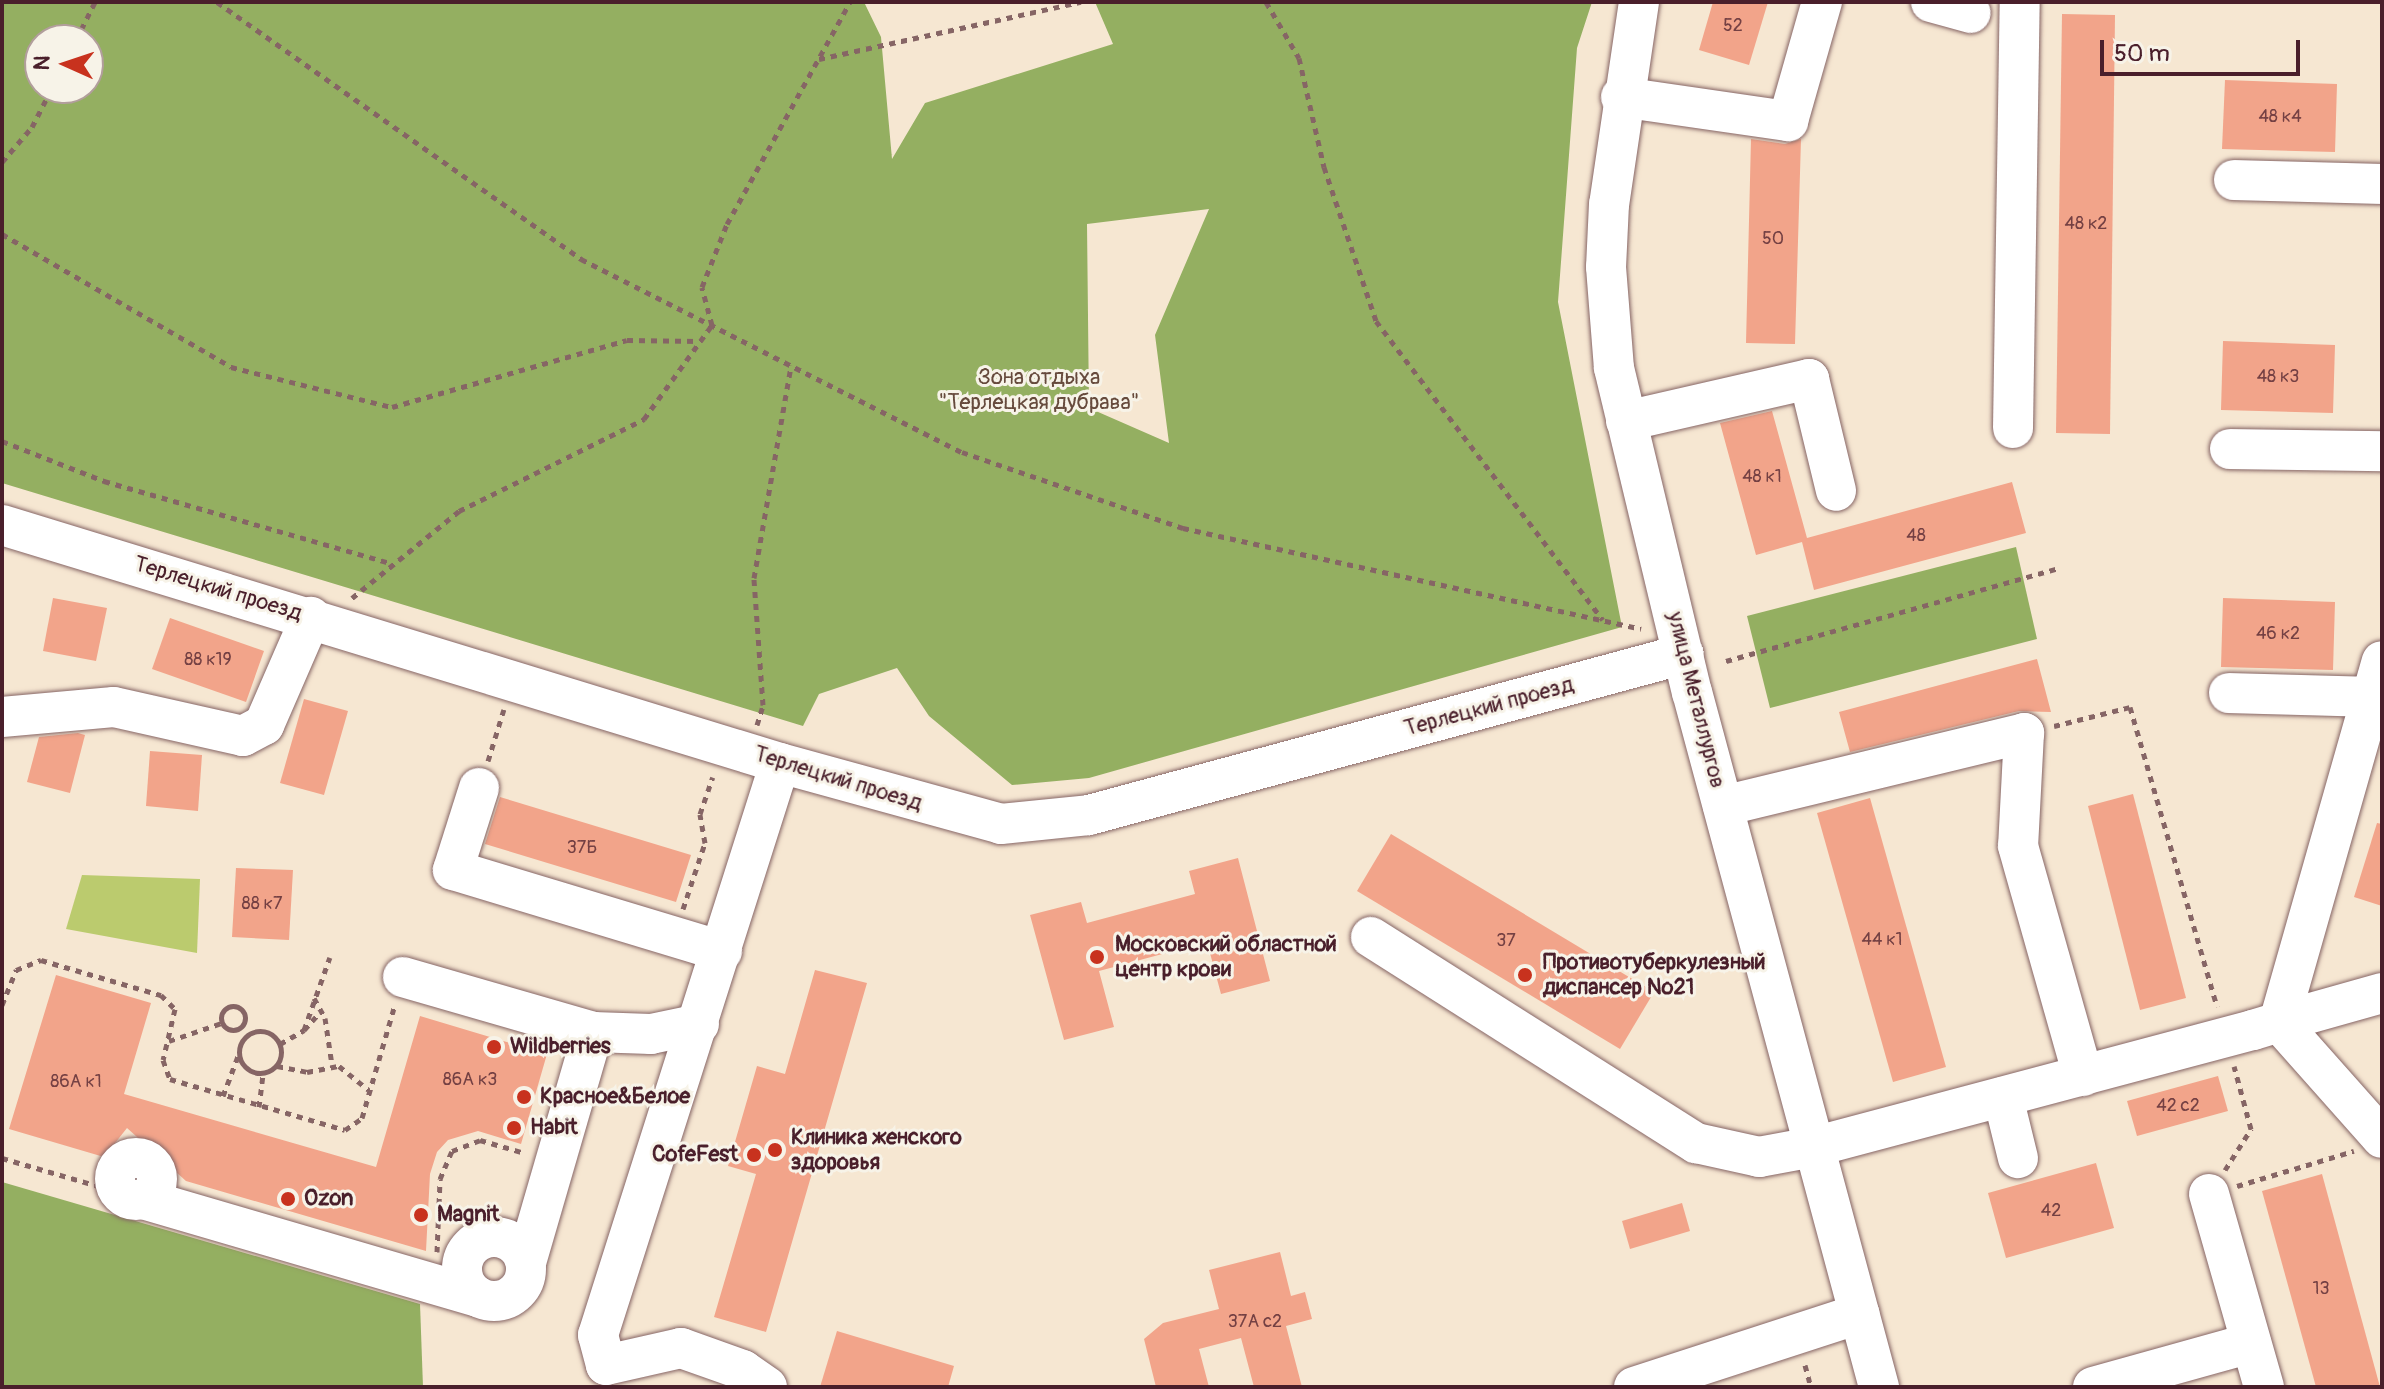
<!DOCTYPE html>
<meta charset="utf-8">
<style>
body{margin:0}
#map{position:relative;width:2384px;height:1389px;overflow:hidden;background:#f6e7d2;font-family:Pangolin,sans-serif}
div>[style]{position:absolute}
[style*='--x']{left:calc(var(--x)*1px);top:calc(var(--y)*1px);width:calc(var(--w)*1px);rotate:calc(var(--a)*1deg)}
.green>*{inset:0;background:#bbcb6e}
.forest>*{inset:0;background:#94af61}
.building>*{inset:0;background:#f2a48a}
.path>*{height:5px;margin-top:-2.5px;transform-origin:0;background:repeating-linear-gradient(90deg,#866565 0 6px,transparent 0 12px)}
.path>.ring{margin:-2.5px;padding:0;box-sizing:content-box;background:none;border:5px solid #866565;border-radius:50%}
.roads{filter:drop-shadow(0 0 2px #866565) drop-shadow(0 0 2px #866565)}
.minor>*{height:40px;margin:-20px;padding:0 20px;transform-origin:20px;border-radius:20px;background:#fff}
.minor>.ring{margin:-20px;padding:0;box-sizing:content-box;background:none;border:40px solid #fff;border-radius:50%}
.dots>*{width:22px;height:22px;translate:-50% -50%;box-sizing:border-box;border:4px solid #f7f3e8;border-radius:50%}
span{translate:-50% -50%;white-space:nowrap;text-align:center;line-height:1.15;-webkit-text-stroke:6px #f7f3e8;paint-order:stroke}
.number-label{font-size:18px;color:#744043}
.number-label span{-webkit-text-stroke-width:0}
.park-label{font-size:22px;color:#664a3c}
.street-label{font-size:22px;color:#4a1f2b}
.poi-label{font-size:22px;color:#4a1f2b;font-weight:700}
.left{translate:0 -50%;text-align:left}
.right{translate:-100% -50%;text-align:right}
.frame{position:absolute;inset:0;border:4px solid #4a1f2b;pointer-events:none}
.north{position:absolute;left:24px;top:24px;width:80px;height:80px;box-sizing:border-box;background:#f7f3e8;border:2px solid #b29e9c;border-radius:50%;rotate:273deg;font-size:22px;font-weight:700;line-height:32px;text-align:center;color:#4a1f2b}
.north::after{content:'';display:block;margin:auto;width:28px;height:36px;background:#c8321e;clip-path:polygon(50% 0,100% 100%,50% 72%,0 100%)}
.scale{position:absolute;left:2100px;top:40px;width:200px;height:36px;box-sizing:border-box;border:4px solid #4a1f2b;border-top:0;padding-left:10px;font-size:24px;line-height:28px;white-space:nowrap;color:#4a1f2b;-webkit-text-stroke:6px #f7f3e8;paint-order:stroke}
</style>
<div id="map">
<div class="green">
<div style="clip-path:polygon(82px 875px,200px 879px,197px 953px,66px 929px)"></div>
</div>
<div class="forest">
<div style="clip-path:polygon(evenodd,2px 2px,864px 2px,881px 37px,892px 159px,925px 103px,1113px 44px,1095px 2px,1592px 2px,1577px 48px,1558px 302px,1622px 627px,1089px 778px,1012px 785px,929px 716px,897px 668px,819px 694px,803px 726px,2px 483px,2px 2px,40px 40px,88px 40px,88px 88px,40px 88px,40px 40px,2px 2px,1209px 209px,1155px 335px,1169px 443px,1089px 408px,1087px 224px,1209px 209px)"></div>
<div style="clip-path:polygon(2016px 547px,2037px 639px,1770px 708px,1747px 616px)"></div>
<div style="clip-path:polygon(2px 1182px,420px 1304px,423px 1387px,2px 1387px)"></div>
</div>
<div class="building">
<div style="clip-path:polygon(1713px 2px,1768px 2px,1749px 65px,1699px 50px)"></div>
<div style="clip-path:polygon(2062px 14px,2115px 15px,2110px 434px,2056px 433px)"></div>
<div style="clip-path:polygon(2225px 80px,2337px 84px,2335px 152px,2222px 149px)"></div>
<div style="clip-path:polygon(1751px 139px,1785px 144px,1801px 139px,1795px 344px,1746px 343px)"></div>
<div style="clip-path:polygon(2223px 341px,2335px 345px,2333px 413px,2221px 410px)"></div>
<div style="clip-path:polygon(1772px 411px,1807px 538px,2012px 482px,2026px 533px,1814px 590px,1802px 542px,1756px 555px,1720px 423px)"></div>
<div style="clip-path:polygon(53px 598px,107px 608px,96px 661px,43px 651px)"></div>
<div style="clip-path:polygon(2223px 598px,2335px 602px,2333px 670px,2221px 667px)"></div>
<div style="clip-path:polygon(170px 618px,264px 651px,246px 702px,152px 669px)"></div>
<div style="clip-path:polygon(2037px 659px,2051px 712px,2019px 711px,1850px 752px,1839px 712px)"></div>
<div style="clip-path:polygon(304px 699px,348px 711px,324px 795px,280px 783px)"></div>
<div style="clip-path:polygon(78px 733px,85px 735px,70px 793px,27px 782px,39px 737px)"></div>
<div style="clip-path:polygon(150px 751px,202px 755px,198px 811px,146px 806px)"></div>
<div style="clip-path:polygon(2133px 794px,2186px 998px,2140px 1010px,2088px 806px)"></div>
<div style="clip-path:polygon(500px 797px,691px 855px,676px 902px,485px 844px)"></div>
<div style="clip-path:polygon(1870px 798px,1946px 1067px,1893px 1082px,1817px 813px)"></div>
<div style="clip-path:polygon(2377px 823px,2382px 824px,2382px 906px,2354px 897px)"></div>
<div style="clip-path:polygon(1391px 834px,1654px 992px,1620px 1049px,1357px 891px)"></div>
<div style="clip-path:polygon(1238px 858px,1270px 981px,1221px 994px,1207px 942px,1099px 971px,1114px 1027px,1064px 1040px,1030px 915px,1081px 902px,1087px 923px,1195px 894px,1189px 871px)"></div>
<div style="clip-path:polygon(236px 868px,293px 870px,289px 940px,232px 937px)"></div>
<div style="clip-path:polygon(815px 970px,867px 983px,766px 1332px,714px 1317px,756px 1174px,728px 1166px,757px 1066px,785px 1074px)"></div>
<div style="clip-path:polygon(56px 975px,151px 1003px,124px 1094px,376px 1167px,420px 1016px,547px 1054px,521px 1144px,478px 1131px,448px 1140px,437px 1152px,430px 1174px,426px 1251px,186px 1181px,127px 1128px,104px 1157px,9px 1129px)"></div>
<div style="clip-path:polygon(2218px 1076px,2228px 1111px,2137px 1136px,2127px 1101px)"></div>
<div style="clip-path:polygon(2096px 1163px,2114px 1228px,2006px 1258px,1988px 1193px)"></div>
<div style="clip-path:polygon(2322px 1174px,2380px 1387px,2316px 1387px,2262px 1191px)"></div>
<div style="clip-path:polygon(1682px 1203px,1690px 1231px,1630px 1249px,1622px 1221px)"></div>
<div style="clip-path:polygon(1280px 1252px,1291px 1296px,1305px 1292px,1312px 1319px,1286px 1326px,1302px 1387px,1254px 1387px,1241px 1338px,1199px 1349px,1209px 1387px,1156px 1387px,1144px 1339px,1163px 1323px,1219px 1309px,1209px 1270px)"></div>
<div style="clip-path:polygon(837px 1331px,954px 1366px,948px 1387px,820px 1387px)"></div>
</div>
<div class="path">
<div style="--x:217;--y:2;--w:446;--a:35.2"></div>
<div style="--x:581;--y:259;--w:427;--a:26.9"></div>
<div style="--x:962;--y:452;--w:234;--a:19"></div>
<div style="--x:1183;--y:528;--w:469;--a:12.4"></div>
<div style="--x:1266;--y:2;--w:65;--a:59.5"></div>
<div style="--x:1299;--y:58;--w:112;--a:77.1"></div>
<div style="--x:1324;--y:167;--w:163;--a:71.3"></div>
<div style="--x:1376;--y:321;--w:375;--a:52.8"></div>
<div style="--x:76;--y:40;--w:42;--a:-63.4"></div>
<div style="--x:819;--y:59;--w:268;--a:-12.3"></div>
<div style="--x:2;--y:162;--w:46;--a:-49.4"></div>
<div style="--x:32;--y:127;--w:44;--a:-62.9"></div>
<div style="--x:2;--y:234;--w:265;--a:30.1"></div>
<div style="--x:231;--y:367;--w:166;--a:14"></div>
<div style="--x:392;--y:407;--w:244;--a:-15.9"></div>
<div style="--x:627;--y:340;--w:72;--a:0.8"></div>
<div style="--x:2;--y:441;--w:110;--a:21.4"></div>
<div style="--x:104;--y:481;--w:298;--a:16"></div>
<div style="--x:352;--y:598;--w:138;--a:-39.1"></div>
<div style="--x:459;--y:511;--w:207;--a:-26.4"></div>
<div style="--x:644;--y:419;--w:116;--a:-54.1"></div>
<div style="--x:712;--y:325;--w:39;--a:-105"></div>
<div style="--x:702;--y:287;--w:68;--a:-68.4"></div>
<div style="--x:727;--y:224;--w:254;--a:-61"></div>
<div style="--x:1726;--y:661;--w:347;--a:-15.6"></div>
<div style="--x:757;--y:725;--w:21;--a:-73"></div>
<div style="--x:763;--y:705;--w:127;--a:-94.1"></div>
<div style="--x:754;--y:578;--w:216;--a:-80.1"></div>
<div style="--x:2054;--y:726;--w:78;--a:-14"></div>
<div style="--x:2130;--y:707;--w:312;--a:73.8"></div>
<div style="--x:488;--y:761;--w:54;--a:-72.9"></div>
<div style="--x:683;--y:909;--w:70;--a:-71.6"></div>
<div style="--x:705;--y:843;--w:29;--a:-100"></div>
<div style="--x:700;--y:814;--w:39;--a:-71"></div>
<div style="--x:314;--y:998;--w:23;--a:61"></div>
<div style="--x:325;--y:1018;--w:48;--a:81.5"></div>
<div style="--x:2;--y:1005;--w:38;--a:-68"></div>
<div style="--x:16;--y:970;--w:27;--a:-22"></div>
<div style="--x:41;--y:960;--w:125;--a:16.3"></div>
<div style="--x:161;--y:995;--w:20;--a:45"></div>
<div style="--x:175;--y:1009;--w:52;--a:103.2"></div>
<div style="--x:163;--y:1060;--w:20;--a:70"></div>
<div style="--x:170;--y:1079;--w:182;--a:16.2"></div>
<div style="--x:345;--y:1130;--w:21;--a:-35"></div>
<div style="--x:362;--y:1118;--w:115;--a:-73.8"></div>
<div class="ring" style="left:221px;top:1006px;width:19px;height:19px"></div>
<div style="--x:304;--y:1030;--w:77;--a:-70.4"></div>
<div class="ring" style="left:239px;top:1031px;width:37px;height:37px"></div>
<div style="--x:169;--y:1041;--w:56;--a:-18.8"></div>
<div style="--x:280;--y:1044;--w:28;--a:-30"></div>
<div style="--x:304;--y:1030;--w:27;--a:-48"></div>
<div style="--x:277;--y:1066;--w:31;--a:11"></div>
<div style="--x:307;--y:1072;--w:33;--a:-11"></div>
<div style="--x:339;--y:1066;--w:38;--a:39"></div>
<div style="--x:223;--y:1096;--w:43;--a:-69.4"></div>
<div style="--x:259;--y:1107;--w:34;--a:-83"></div>
<div style="--x:2;--y:1158;--w:115;--a:16.2"></div>
<div style="--x:2225;--y:1170;--w:49;--a:-57.6"></div>
<div style="--x:2251;--y:1129;--w:65;--a:-105.1"></div>
<div style="--x:2237;--y:1186;--w:122;--a:-16.7"></div>
<div style="--x:437;--y:1252;--w:73;--a:-87.6"></div>
<div style="--x:440;--y:1179;--w:30;--a:-67"></div>
<div style="--x:452;--y:1151;--w:30;--a:-21"></div>
<div style="--x:480;--y:1140;--w:47;--a:16.1"></div>
<div style="--x:1805;--y:1365;--w:23;--a:75"></div>
</div>
<div class="roads">
<div class="minor">
<div style="--x:1639;--y:2;--w:204;--a:98.4"></div>
<div style="--x:1609;--y:204;--w:63;--a:92.7"></div>
<div style="--x:1606;--y:267;--w:101;--a:85.5"></div>
<div style="--x:1614;--y:368;--w:333;--a:76.5"></div>
<div style="--x:1692;--y:692;--w:720;--a:74.94"></div>
<div style="--x:1931;--y:2;--w:41;--a:15.4"></div>
<div style="--x:1621;--y:97;--w:169;--a:8.2"></div>
<div style="--x:1788;--y:121;--w:124;--a:-74.1"></div>
<div style="--x:2234;--y:180;--w:148;--a:1.5"></div>
<div style="--x:1626;--y:421;--w:188;--a:-12.9"></div>
<div style="--x:1809;--y:379;--w:115;--a:76.4"></div>
<div style="--x:2013;--y:428;--w:426;--a:-89.1"></div>
<div style="--x:2230;--y:449;--w:152;--a:0.8"></div>
<div style="--x:2;--y:525;--w:814;--a:17.01"></div>
<div style="--x:780;--y:763;--w:229;--a:15.4"></div>
<div style="--x:1001;--y:824;--w:88;--a:-5.8"></div>
<div style="--x:1089;--y:815;--w:616;--a:-15.14"></div>
<div style="--x:2229;--y:693;--w:144;--a:1.6"></div>
<div style="--x:2;--y:717;--w:112;--a:-5.1"></div>
<div style="--x:114;--y:707;--w:132;--a:12.7"></div>
<div style="--x:243;--y:736;--w:24;--a:-28"></div>
<div style="--x:264;--y:725;--w:118;--a:-66.5"></div>
<div style="--x:479;--y:788;--w:86;--a:107.6"></div>
<div style="--x:453;--y:870;--w:281;--a:16.8"></div>
<div style="--x:1723;--y:806;--w:310;--a:-13.6"></div>
<div style="--x:2024;--y:733;--w:113;--a:93"></div>
<div style="--x:2018;--y:846;--w:239;--a:74.2"></div>
<div style="--x:1371;--y:937;--w:385;--a:32.4"></div>
<div style="--x:1696;--y:1143;--w:65;--a:12.5"></div>
<div style="--x:1759;--y:1157;--w:55;--a:-10.5"></div>
<div style="--x:1813;--y:1147;--w:455;--a:-14.9"></div>
<div style="--x:2253;--y:1030;--w:27;--a:-17"></div>
<div style="--x:2279;--y:1022;--w:375;--a:-74.1"></div>
<div style="--x:403;--y:977;--w:198;--a:16.1"></div>
<div style="--x:593;--y:1032;--w:240;--a:106.2"></div>
<div style="--x:2382;--y:993;--w:107;--a:164.3"></div>
<div style="--x:2279;--y:1022;--w:155;--a:48.4"></div>
<div style="--x:593;--y:1032;--w:58;--a:2"></div>
<div style="--x:651;--y:1034;--w:49;--a:-11.8"></div>
<div style="--x:2003;--y:1097;--w:63;--a:76.2"></div>
<div class="ring" style="left:115px;top:1158px;width:2px;height:2px"></div>
<div style="--x:2209;--y:1194;--w:201;--a:74.1"></div>
<div style="--x:143;--y:1199;--w:350;--a:16.3"></div>
<div class="ring" style="left:462px;top:1237px;width:24px;height:24px"></div>
<div style="--x:767;--y:1387;--w:29;--a:-145"></div>
<div style="--x:743;--y:1370;--w:66;--a:-160.5"></div>
<div style="--x:681;--y:1348;--w:77;--a:167.2"></div>
<div style="--x:606;--y:1365;--w:31;--a:-105"></div>
<div style="--x:598;--y:1335;--w:600;--a:-72.35"></div>
<div style="--x:1634;--y:1387;--w:237;--a:-18"></div>
<div style="--x:2093;--y:1387;--w:164;--a:-15.6"></div>
</div>
</div>
<div class="dots">
<div style="left:1097px;top:957px;background:#c8321e"></div>
<div style="left:1525px;top:975px;background:#c8321e"></div>
<div style="left:494px;top:1047px;background:#c8321e"></div>
<div style="left:524px;top:1097px;background:#c8321e"></div>
<div style="left:514px;top:1128px;background:#c8321e"></div>
<div style="left:775px;top:1150px;background:#c8321e"></div>
<div style="left:754px;top:1155px;background:#c8321e"></div>
<div style="left:288px;top:1199px;background:#c8321e"></div>
<div style="left:421px;top:1215px;background:#c8321e"></div>
</div>
<div class="number-label">
<span style="left:1733px;top:26px">52</span>
<span style="left:2280px;top:117px">48 к4</span>
<span style="left:2086px;top:224px">48 к2</span>
<span style="left:1773px;top:239px">50</span>
<span style="left:2278px;top:377px">48 к3</span>
<span style="left:1762px;top:477px">48 к1</span>
<span style="left:1916px;top:536px">48</span>
<span style="left:2278px;top:634px">46 к2</span>
<span style="left:208px;top:660px">88 к19</span>
<span style="left:582px;top:848px">37Б</span>
<span style="left:262px;top:904px">88 к7</span>
<span style="left:1882px;top:940px">44 к1</span>
<span style="left:1506px;top:941px">37</span>
<span style="left:470px;top:1080px">86А к3</span>
<span style="left:76px;top:1082px">86А к1</span>
<span style="left:2178px;top:1106px">42 с2</span>
<span style="left:2051px;top:1211px">42</span>
<span style="left:2321px;top:1289px">13</span>
<span style="left:1255px;top:1322px">37А с2</span>
</div>
<div class="park-label">
<span style="left:1039px;top:390px">Зона отдыха<br>"Терлецкая дубрава"</span>
</div>
<div class="street-label">
<span style="left:218px;top:589px;rotate:17deg">Терлецкий проезд</span>
<span style="left:1696px;top:700px;rotate:76deg">улица Металлургов</span>
<span style="left:1489px;top:707px;rotate:-15deg">Терлецкий проезд</span>
<span style="left:838px;top:779px;rotate:17deg">Терлецкий проезд</span>
</div>
<div class="poi-label">
<span class="left" style="left:1115px;top:957px">Московский областной<br>центр крови</span>
<span class="left" style="left:1543px;top:975px">Противотуберкулезный<br>диспансер №21</span>
<span class="left" style="left:510px;top:1047px">Wildberries</span>
<span class="left" style="left:540px;top:1097px">Красное&amp;Белое</span>
<span class="left" style="left:530px;top:1128px">Habit</span>
<span class="left" style="left:791px;top:1150px">Клиника женского<br>здоровья</span>
<span class="right" style="left:738px;top:1155px">CofeFest</span>
<span class="left" style="left:304px;top:1199px">Ozon</span>
<span class="left" style="left:437px;top:1215px">Magnit</span>
</div>
<div class="frame"></div>
<div class="north">N</div>
<div class="scale">50 m</div>
</div>
